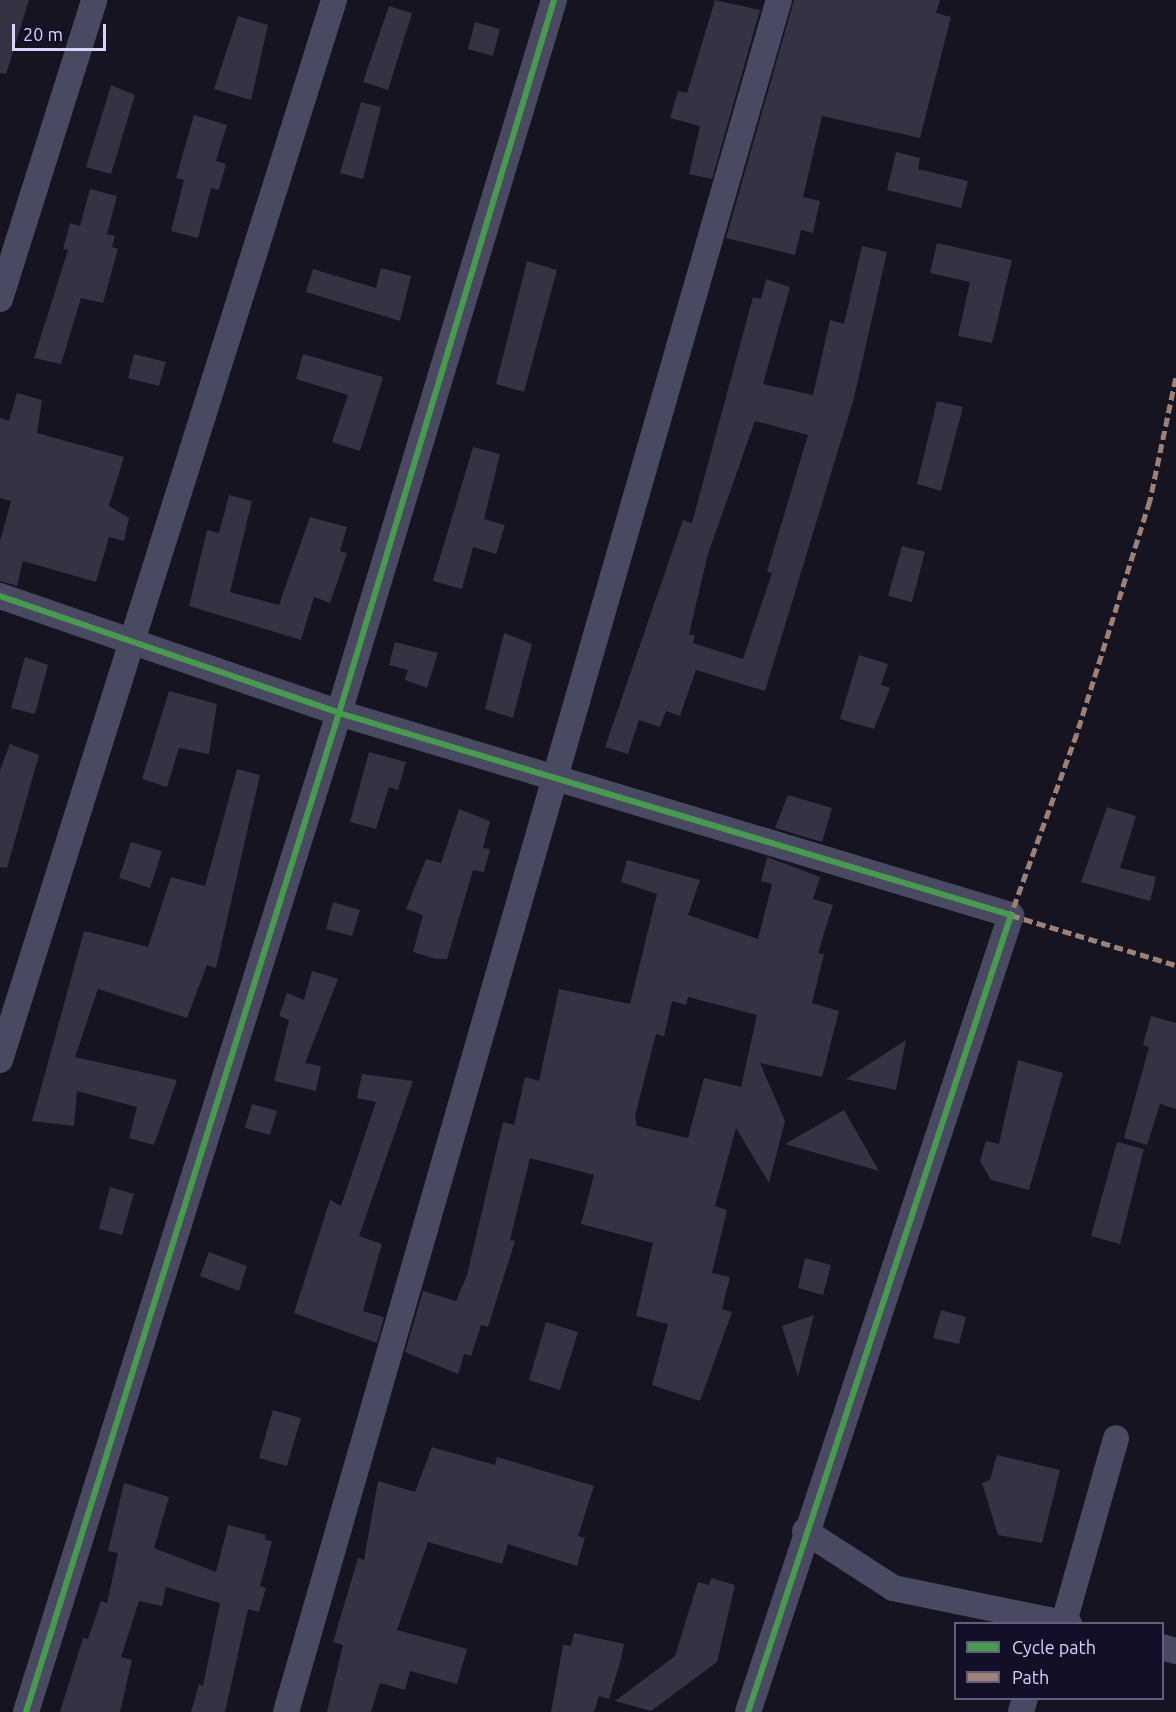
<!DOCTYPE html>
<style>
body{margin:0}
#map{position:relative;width:1176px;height:1712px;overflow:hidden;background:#161421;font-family:Ubuntu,sans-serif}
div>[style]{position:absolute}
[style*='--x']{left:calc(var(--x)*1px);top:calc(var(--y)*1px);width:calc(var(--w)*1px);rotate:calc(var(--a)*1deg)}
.building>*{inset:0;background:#343243}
.street>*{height:26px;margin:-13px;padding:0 13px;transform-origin:13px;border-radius:13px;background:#4a4962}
.quiet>*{height:4.5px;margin-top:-2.25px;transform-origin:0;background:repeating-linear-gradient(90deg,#9e8076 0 9px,transparent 0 13.5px)}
.cycleway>*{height:6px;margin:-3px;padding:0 3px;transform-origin:3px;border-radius:3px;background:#469c4c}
span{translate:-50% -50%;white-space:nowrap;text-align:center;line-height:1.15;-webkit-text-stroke:4.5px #130f26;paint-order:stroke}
.legend{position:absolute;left:954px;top:1622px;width:210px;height:78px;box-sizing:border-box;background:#130f26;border:2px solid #625e7d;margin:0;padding:8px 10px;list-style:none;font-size:18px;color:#d9d4ff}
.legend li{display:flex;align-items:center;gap:12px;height:30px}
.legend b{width:30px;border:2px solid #625e7d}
.scale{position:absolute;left:12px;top:24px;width:94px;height:27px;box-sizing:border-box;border:3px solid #d9d4ff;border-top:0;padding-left:8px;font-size:18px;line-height:21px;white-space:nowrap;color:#d9d4ff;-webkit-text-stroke:4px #130f26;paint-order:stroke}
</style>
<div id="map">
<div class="building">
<div style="clip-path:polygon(0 0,29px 0,6px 74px,0 73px)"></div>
<div style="clip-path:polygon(715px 0,760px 10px,712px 179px,689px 174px,700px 126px,670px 118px,678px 91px,687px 93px)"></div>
<div style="clip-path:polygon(794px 0,940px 0,936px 13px,951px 17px,920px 138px,822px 116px,803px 197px,820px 201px,813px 233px,801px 230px,795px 255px,726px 238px)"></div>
<div style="clip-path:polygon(389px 6px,412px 13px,388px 90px,363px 82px)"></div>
<div style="clip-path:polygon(238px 16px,268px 25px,251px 100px,214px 89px)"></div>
<div style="clip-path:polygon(475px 22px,500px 29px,493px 56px,468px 49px)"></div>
<div style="clip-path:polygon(111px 85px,135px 95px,111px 174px,86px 167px)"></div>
<div style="clip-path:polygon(361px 102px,381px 107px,363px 179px,340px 173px)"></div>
<div style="clip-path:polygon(194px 115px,227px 125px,216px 161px,226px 164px,219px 190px,211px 188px,198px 238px,171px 231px,184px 180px,176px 178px)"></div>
<div style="clip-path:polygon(896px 152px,920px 158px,918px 169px,968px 181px,961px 208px,887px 190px)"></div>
<div style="clip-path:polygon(90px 189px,117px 196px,107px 234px,115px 236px,112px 247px,118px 249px,103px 303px,81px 298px,61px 364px,34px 358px,68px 250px,63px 249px,70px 223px,80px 226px)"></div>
<div style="clip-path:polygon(937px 243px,1012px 260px,992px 343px,958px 336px,970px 282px,930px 273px)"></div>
<div style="clip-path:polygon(evenodd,862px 246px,887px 252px,854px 398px,765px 691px,696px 670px,680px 716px,666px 711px,660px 727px,639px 720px,628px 754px,605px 747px,683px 520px,692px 523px,753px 297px,761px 299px,766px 279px,790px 287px,763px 384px,813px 395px,830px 320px,844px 324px,862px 246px,755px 421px,808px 435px,767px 572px,772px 573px,743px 659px,693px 643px,695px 636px,689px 634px,708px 554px,755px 421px)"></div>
<div style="clip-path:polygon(527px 261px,557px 270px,524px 392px,496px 384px)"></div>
<div style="clip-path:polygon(381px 268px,411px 276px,400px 321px,306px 292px,313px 269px,376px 288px)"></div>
<div style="clip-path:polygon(134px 354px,166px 362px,159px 386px,128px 378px)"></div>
<div style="clip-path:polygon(303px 354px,383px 377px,360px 451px,332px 442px,348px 395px,296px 379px)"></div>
<div style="clip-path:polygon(17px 393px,42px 400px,37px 433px,124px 457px,109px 506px,129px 518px,124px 541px,109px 537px,96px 582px,23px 561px,17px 586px,0 581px,0 541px,11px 501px,0 498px,0 418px,9px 421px)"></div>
<div style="clip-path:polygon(937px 401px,963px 407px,941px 491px,917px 484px)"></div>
<div style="clip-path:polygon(473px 447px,500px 454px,484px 519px,505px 525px,496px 554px,473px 547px,462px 589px,433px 581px)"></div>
<div style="clip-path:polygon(229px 495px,252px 501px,230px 592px,279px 605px,310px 517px,347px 527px,340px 551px,347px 553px,330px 603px,314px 597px,301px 640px,189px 606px,207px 530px,219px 533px)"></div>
<div style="clip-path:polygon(902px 546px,925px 552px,912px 602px,888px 596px)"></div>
<div style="clip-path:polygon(504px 633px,532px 644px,513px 718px,485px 709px)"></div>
<div style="clip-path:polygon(395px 642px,438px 653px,427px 688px,405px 680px,408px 670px,389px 665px)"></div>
<div style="clip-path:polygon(859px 655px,888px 664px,881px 685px,890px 688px,874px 729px,840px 719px)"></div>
<div style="clip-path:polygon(25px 657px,48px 665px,35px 714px,11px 708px)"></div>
<div style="clip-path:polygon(169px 691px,217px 704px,209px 754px,179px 748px,167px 787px,142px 779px)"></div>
<div style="clip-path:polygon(10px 744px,39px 755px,7px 868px,0 867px,0 770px)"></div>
<div style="clip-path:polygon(369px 752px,406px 762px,398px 790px,389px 787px,376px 829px,350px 822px)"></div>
<div style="clip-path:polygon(237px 769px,260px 775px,216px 968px,207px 965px,187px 1018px,98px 989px,75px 1057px,177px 1080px,154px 1145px,129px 1138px,137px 1107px,77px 1091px,74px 1126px,32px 1121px,84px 931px,148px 947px,171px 877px,205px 886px)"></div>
<div style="clip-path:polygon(788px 795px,832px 808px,822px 842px,775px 828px)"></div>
<div style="clip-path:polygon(1107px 807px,1136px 816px,1120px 868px,1156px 877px,1150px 901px,1081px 882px)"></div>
<div style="clip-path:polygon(459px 809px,490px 821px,483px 848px,490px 849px,484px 872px,473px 870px,447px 959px,436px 959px,413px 952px,423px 915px,406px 909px,426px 859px,441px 863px)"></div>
<div style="clip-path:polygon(131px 842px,162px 851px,150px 888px,119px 878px)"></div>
<div style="clip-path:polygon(evenodd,767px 857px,820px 877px,813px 899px,833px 905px,818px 953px,824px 954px,812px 1003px,839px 1011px,822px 1077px,760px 1063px,785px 1121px,769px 1183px,736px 1128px,715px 1206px,727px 1210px,712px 1273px,730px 1277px,722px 1309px,732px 1312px,700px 1401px,652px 1385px,668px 1324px,636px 1316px,653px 1243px,581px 1224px,594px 1175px,530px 1158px,510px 1240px,515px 1241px,488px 1327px,481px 1325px,471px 1356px,464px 1354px,458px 1374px,405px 1352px,423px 1291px,456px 1301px,467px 1275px,503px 1122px,514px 1125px,525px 1077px,539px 1081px,559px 989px,630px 1004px,657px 894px,621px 882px,627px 860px,700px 880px,688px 915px,758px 939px,772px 884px,761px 881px,767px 857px,688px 997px,757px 1015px,741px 1087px,704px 1078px,688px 1138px,637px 1126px,635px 1116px,656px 1034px,664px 1036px,672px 1001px,686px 1005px,688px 997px)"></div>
<div style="clip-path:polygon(333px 902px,360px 910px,352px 936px,326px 929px)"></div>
<div style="clip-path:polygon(312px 971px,338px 979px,305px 1063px,321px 1066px,316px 1091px,274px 1081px,289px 1020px,279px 1016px,287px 993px,304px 1000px)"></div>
<div style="clip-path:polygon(1151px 1016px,1176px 1023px,1176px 1109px,1160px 1104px,1147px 1145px,1124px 1138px,1149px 1047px,1143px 1045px)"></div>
<div style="clip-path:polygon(906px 1040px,896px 1090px,846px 1079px)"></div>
<div style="clip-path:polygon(1018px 1060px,1063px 1073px,1029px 1190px,991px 1180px,980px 1161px,986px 1141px,999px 1144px)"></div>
<div style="clip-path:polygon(362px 1074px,413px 1081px,359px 1236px,382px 1244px,363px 1311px,384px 1317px,377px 1343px,294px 1313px,330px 1200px,341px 1206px,376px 1102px,357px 1098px)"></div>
<div style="clip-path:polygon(252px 1104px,277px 1111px,270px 1135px,245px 1128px)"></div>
<div style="clip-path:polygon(844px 1110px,879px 1171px,785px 1144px)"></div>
<div style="clip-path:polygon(1117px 1142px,1144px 1149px,1120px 1244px,1091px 1236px)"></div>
<div style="clip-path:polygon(110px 1187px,134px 1194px,122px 1235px,99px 1229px)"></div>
<div style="clip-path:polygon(209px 1252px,247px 1266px,239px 1291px,200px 1276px)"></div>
<div style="clip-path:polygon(805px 1258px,831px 1265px,823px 1295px,798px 1288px)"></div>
<div style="clip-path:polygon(941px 1310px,966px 1317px,959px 1344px,933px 1338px)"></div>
<div style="clip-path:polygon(814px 1315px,798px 1377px,782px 1326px)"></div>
<div style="clip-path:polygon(546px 1322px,578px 1332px,560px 1390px,529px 1380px)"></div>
<div style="clip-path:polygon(273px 1410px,301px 1418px,287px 1466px,259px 1458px)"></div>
<div style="clip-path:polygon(432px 1447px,495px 1465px,497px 1457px,594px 1486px,578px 1536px,585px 1538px,577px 1566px,508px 1544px,502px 1564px,428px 1542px,397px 1630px,467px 1649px,457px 1684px,410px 1671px,405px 1690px,380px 1683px,371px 1712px,327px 1712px,343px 1645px,333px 1642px,358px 1558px,364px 1560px,378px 1481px,415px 1492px)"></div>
<div style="clip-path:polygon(997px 1455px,1060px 1470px,1042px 1543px,998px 1535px,982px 1483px,990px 1480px)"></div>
<div style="clip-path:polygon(124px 1483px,169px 1497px,154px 1548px,216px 1572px,228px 1525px,266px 1535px,265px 1540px,272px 1541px,260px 1586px,266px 1588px,259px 1612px,248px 1609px,225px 1712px,191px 1712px,199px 1684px,203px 1686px,220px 1603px,166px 1587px,162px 1606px,139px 1601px,121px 1657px,132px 1660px,120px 1712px,60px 1712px,83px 1638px,88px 1639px,101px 1601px,107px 1603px,118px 1553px,108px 1551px)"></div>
<div style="clip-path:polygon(711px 1578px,735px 1585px,717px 1662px,651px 1711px,615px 1701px,675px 1656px,698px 1582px,709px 1585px)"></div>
<div style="clip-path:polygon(574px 1633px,624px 1644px,621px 1659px,609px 1699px,599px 1696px,594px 1712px,551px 1712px,563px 1645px,571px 1646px)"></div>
</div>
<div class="street">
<div style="--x:0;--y:299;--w:313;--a:-72.5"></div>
<div style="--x:0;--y:596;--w:359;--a:19"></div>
<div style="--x:339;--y:713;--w:702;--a:16.73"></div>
<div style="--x:1011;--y:915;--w:839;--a:108.26"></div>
<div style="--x:0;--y:1060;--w:1111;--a:-72.51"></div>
<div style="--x:805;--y:1531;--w:105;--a:32.9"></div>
<div style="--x:893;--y:1588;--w:180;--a:11.6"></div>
<div style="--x:1064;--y:1622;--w:191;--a:-74.2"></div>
<div style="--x:1162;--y:1647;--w:15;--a:16"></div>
<div style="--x:26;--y:1712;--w:1047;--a:-72.6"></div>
<div style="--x:339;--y:713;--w:745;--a:-73.22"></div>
<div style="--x:286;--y:1712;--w:1782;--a:-73.94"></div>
<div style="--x:1021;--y:1712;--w:15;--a:-74"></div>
</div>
<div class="quiet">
<div style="--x:1176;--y:378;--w:126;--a:101.9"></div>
<div style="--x:1150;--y:501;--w:244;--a:107.4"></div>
<div style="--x:1077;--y:734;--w:193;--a:110"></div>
<div style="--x:1011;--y:915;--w:172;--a:16.9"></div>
</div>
<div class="cycleway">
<div style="--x:0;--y:596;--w:359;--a:19"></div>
<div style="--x:339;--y:713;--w:702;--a:16.73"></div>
<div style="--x:1011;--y:915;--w:839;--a:108.26"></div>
<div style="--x:26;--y:1712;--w:1047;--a:-72.6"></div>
<div style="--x:339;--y:713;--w:745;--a:-73.22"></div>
</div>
<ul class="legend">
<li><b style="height:8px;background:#469c4c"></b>Cycle path</li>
<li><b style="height:8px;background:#9e8076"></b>Path</li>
</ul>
<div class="scale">20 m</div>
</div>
